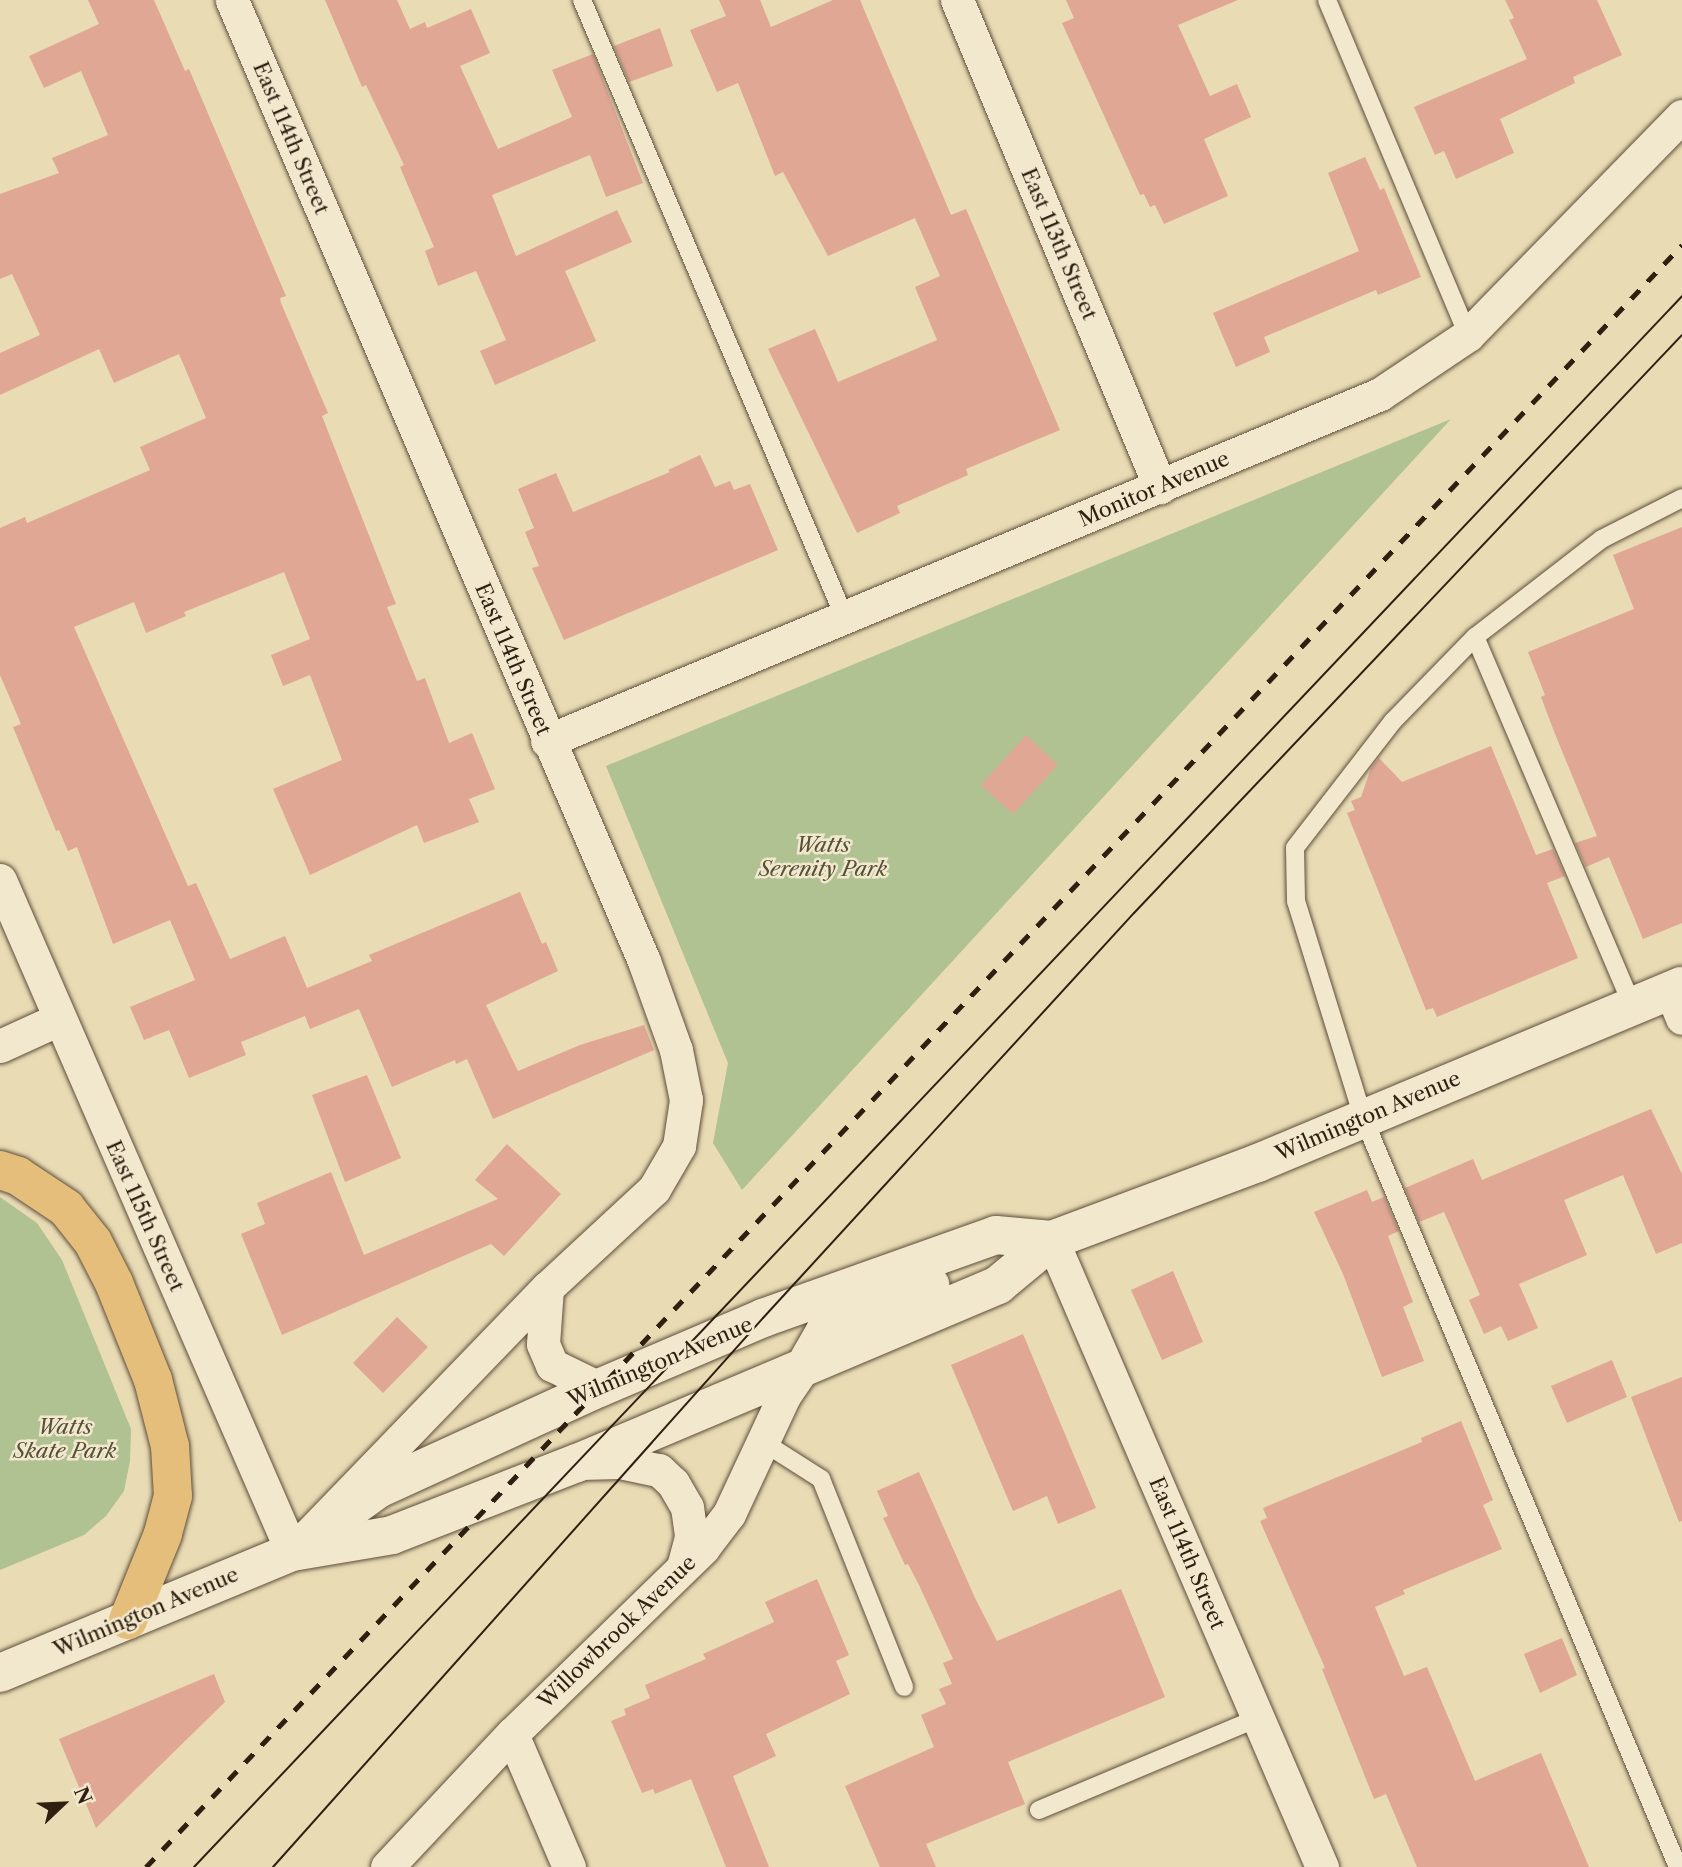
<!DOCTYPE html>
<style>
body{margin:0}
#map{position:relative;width:1682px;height:1867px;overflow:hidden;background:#e9dbb4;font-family:"Libre Caslon Text",serif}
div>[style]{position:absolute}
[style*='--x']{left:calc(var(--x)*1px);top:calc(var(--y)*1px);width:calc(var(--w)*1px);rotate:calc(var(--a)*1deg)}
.green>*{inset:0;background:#b0c192}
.building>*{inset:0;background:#e0a795}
.roads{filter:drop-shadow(0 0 2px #5e4e3a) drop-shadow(0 0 2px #5e4e3a)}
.lane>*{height:18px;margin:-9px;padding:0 9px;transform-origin:9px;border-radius:9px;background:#f1e8ce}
.street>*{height:33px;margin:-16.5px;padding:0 16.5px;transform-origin:16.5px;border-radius:16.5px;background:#f1e8ce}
.secondary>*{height:38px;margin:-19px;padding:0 19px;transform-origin:19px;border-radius:19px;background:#f1e8ce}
.primary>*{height:38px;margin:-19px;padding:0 19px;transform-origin:19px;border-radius:19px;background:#e4be7a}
.tram>*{height:2px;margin:-1px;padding:0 1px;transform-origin:1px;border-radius:1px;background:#2f1f11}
.rail>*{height:5px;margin-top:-2.5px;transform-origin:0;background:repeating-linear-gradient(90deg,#2f1f11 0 12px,transparent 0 24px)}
span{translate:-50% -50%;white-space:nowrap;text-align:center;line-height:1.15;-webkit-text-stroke:5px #f1e8ce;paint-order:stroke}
.street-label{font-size:21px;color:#2f1f11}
.park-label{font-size:21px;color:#565038;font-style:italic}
.north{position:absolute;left:28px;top:1769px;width:70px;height:70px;-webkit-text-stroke:5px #f1e8ce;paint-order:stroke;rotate:67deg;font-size:19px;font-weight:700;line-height:28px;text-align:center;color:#2f1f11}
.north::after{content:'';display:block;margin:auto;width:24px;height:32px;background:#2f1f11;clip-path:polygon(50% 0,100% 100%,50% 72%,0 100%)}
</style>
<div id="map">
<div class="green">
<div style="clip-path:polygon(1451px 419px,742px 1190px,713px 1143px,728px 1063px,606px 766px)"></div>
<div style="clip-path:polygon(0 1197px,37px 1223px,62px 1260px,131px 1429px,130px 1461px,124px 1491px,106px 1516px,84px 1535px,0 1570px)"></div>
</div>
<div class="building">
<div style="clip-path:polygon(88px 0,154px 0,185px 71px,189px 69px,286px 296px,280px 298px,281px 303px,328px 413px,322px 416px,396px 604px,387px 607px,417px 681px,425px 678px,449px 743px,472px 733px,495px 789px,469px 799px,479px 822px,424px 843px,417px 825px,310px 875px,273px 789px,342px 760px,310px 675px,283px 686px,271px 655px,310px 639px,284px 572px,184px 612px,186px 616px,146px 633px,134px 602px,74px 627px,188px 886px,196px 883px,230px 959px,285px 936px,307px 988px,372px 961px,369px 955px,520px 892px,542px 944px,546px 942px,558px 971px,486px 1005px,518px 1071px,580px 1045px,644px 1025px,654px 1050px,493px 1119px,467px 1059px,456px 1064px,455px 1060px,392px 1087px,359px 1009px,310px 1029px,305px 1016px,241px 1042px,246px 1055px,189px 1078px,169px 1030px,144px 1040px,130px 1007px,195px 980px,170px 920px,113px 944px,77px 847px,68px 851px,59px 830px,56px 831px,13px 727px,21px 724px,0 675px,0 528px,25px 517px,27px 523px,150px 470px,140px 447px,206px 418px,179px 354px,114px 383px,99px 349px,0 395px,0 353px,40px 335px,12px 274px,0 279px,0 194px,59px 173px,52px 158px,108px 135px,81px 71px,44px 88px,29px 56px,99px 24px)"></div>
<div style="clip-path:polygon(325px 0,397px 0,410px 29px,425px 22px,427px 28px,471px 9px,490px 53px,460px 66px,498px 149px,572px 117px,552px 70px,593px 54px,643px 183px,606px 197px,590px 155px,492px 195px,516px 256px,617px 210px,632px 242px,565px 271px,596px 341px,495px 385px,480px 351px,506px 340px,476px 271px,438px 286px,425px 251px,434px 247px,400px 167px,404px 165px,366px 85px,362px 87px)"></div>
<div style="clip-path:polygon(719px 0,760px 0,771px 27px,833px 0,860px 0,951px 215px,966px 209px,1060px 430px,966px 469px,968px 475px,897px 506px,900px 513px,857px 533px,768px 349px,815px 329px,838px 382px,937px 340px,915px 287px,940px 276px,915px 218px,828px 256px,783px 172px,775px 176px,738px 83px,717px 92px,690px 30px,726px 16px)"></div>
<div style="clip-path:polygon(1066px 0,1238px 0,1178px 25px,1210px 96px,1237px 84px,1251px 117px,1204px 139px,1228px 196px,1164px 224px,1155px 205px,1150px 207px,1144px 194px,1140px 195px,1062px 23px,1074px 18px)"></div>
<div style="clip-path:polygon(1505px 0,1597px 0,1622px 55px,1573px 77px,1575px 83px,1500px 119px,1514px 153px,1456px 179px,1444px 151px,1435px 155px,1414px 107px,1527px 59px,1509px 20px,1514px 18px)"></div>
<div style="clip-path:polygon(660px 28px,673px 66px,629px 82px,614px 46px)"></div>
<div style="clip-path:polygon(1365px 157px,1380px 190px,1384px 188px,1421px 277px,1378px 295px,1376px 290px,1264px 337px,1270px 352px,1236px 367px,1213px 313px,1359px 251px,1328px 173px)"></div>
<div style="clip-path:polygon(700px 455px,715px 487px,730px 481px,734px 490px,750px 484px,778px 550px,564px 640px,532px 568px,539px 566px,525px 532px,534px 528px,518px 489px,556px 473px,573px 512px,670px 472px,668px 470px)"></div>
<div style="clip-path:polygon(1682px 527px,1682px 923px,1643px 939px,1609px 857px,1586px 867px,1575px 843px,1597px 836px,1555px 734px,1541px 697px,1545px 695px,1528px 652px,1634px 609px,1613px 555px)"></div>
<div style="clip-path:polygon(1026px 735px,1058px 765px,1013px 814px,981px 785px)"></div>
<div style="clip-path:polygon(1491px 746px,1536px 855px,1553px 849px,1565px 876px,1547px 883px,1578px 958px,1437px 1017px,1433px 1008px,1426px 1010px,1347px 813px,1355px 810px,1351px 801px,1361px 797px,1371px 768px,1379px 758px,1402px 782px)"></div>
<div style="clip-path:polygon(367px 1075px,401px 1158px,345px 1182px,312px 1095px)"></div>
<div style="clip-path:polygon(1651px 1109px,1682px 1174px,1682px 1243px,1656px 1254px,1623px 1175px,1564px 1200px,1587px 1255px,1519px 1284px,1538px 1328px,1508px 1341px,1501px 1326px,1484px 1334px,1469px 1300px,1480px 1295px,1444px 1212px,1419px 1222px,1405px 1188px,1473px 1159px,1482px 1180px)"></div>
<div style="clip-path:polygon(507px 1144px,561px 1194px,504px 1256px,491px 1244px,282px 1335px,241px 1234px,265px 1224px,257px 1203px,331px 1172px,364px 1255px,498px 1199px,475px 1180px)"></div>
<div style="clip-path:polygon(1367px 1190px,1372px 1202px,1384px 1197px,1399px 1231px,1388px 1236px,1413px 1302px,1403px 1307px,1424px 1361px,1382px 1377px,1343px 1274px,1314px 1212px)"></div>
<div style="clip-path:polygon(1173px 1271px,1203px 1342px,1162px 1360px,1131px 1290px)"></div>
<div style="clip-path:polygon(397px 1317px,428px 1347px,383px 1393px,353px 1363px)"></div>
<div style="clip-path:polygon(1023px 1334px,1096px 1508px,1058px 1524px,1047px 1496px,1013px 1511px,951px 1365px)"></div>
<div style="clip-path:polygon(1612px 1360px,1627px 1397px,1567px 1423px,1551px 1386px)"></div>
<div style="clip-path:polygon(1682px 1377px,1682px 1521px,1679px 1522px,1631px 1397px)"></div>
<div style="clip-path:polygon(1461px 1421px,1493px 1500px,1483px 1505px,1502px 1549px,1403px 1590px,1405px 1594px,1375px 1607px,1404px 1676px,1427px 1667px,1475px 1781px,1541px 1753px,1589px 1867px,1417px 1867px,1386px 1794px,1374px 1799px,1322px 1669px,1325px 1668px,1260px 1521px,1267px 1518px,1263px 1508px,1422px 1442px,1421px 1438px)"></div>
<div style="clip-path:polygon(919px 1472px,975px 1598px,997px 1641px,1121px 1589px,1165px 1697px,1008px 1762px,1025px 1804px,926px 1844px,936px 1867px,880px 1867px,845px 1786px,934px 1747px,921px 1715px,946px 1704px,939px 1689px,952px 1684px,943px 1663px,953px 1659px,919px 1585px,908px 1564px,905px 1565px,883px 1518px,888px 1516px,877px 1491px)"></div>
<div style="clip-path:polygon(817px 1579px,849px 1655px,836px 1661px,850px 1694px,766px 1734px,776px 1756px,733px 1776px,769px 1867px,726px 1867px,691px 1779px,655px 1794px,653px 1789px,642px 1793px,611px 1721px,626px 1715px,624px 1709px,650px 1698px,645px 1685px,706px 1659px,703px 1654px,774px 1622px,765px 1602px)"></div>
<div style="clip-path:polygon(1562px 1638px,1577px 1675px,1540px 1693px,1524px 1654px)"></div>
<div style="clip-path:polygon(214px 1674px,225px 1702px,96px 1828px,59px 1739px)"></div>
</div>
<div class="roads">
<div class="lane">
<div style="--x:582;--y:0;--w:669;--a:66.96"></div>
<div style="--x:1327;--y:0;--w:363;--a:67.2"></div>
<div style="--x:1475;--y:637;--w:117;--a:134.3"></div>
<div style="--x:1393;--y:721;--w:160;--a:127.7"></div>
<div style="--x:1295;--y:848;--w:53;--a:88.9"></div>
<div style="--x:1296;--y:901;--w:226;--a:72.8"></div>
<div style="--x:1363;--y:1117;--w:813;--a:67.22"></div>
<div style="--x:1633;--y:1007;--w:402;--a:-113.1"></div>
<div style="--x:1475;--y:637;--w:160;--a:-37.7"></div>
<div style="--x:1602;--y:539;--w:90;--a:-27.1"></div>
<div style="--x:763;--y:1442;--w:69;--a:32.5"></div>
<div style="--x:821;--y:1479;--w:224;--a:68.2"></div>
<div style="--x:1039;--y:1810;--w:238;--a:-22.8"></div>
</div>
<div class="street">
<div style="--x:957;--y:0;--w:528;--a:67.37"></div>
<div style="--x:547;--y:741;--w:902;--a:-22.61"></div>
<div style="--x:1380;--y:394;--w:106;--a:-33.8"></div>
<div style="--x:1468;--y:335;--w:306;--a:-45.7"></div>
<div style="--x:0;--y:880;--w:733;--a:66.51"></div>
<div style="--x:292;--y:1552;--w:367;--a:-46"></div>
<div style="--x:547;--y:1288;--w:146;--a:-42.8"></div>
<div style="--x:654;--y:1189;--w:50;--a:-59.8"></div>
<div style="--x:679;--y:1146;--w:47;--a:-81.3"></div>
<div style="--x:686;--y:1100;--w:51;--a:-101.3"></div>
<div style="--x:676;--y:1050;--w:95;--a:-109.8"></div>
<div style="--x:644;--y:961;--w:1046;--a:-113.21"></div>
<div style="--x:1671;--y:991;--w:29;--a:68"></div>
<div style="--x:0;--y:1046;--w:65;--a:-24.6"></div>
<div style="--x:1052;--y:1240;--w:683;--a:66.7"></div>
<div style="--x:547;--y:1288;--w:56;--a:94.1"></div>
<div style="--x:543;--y:1344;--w:23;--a:67"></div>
<div style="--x:552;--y:1365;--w:52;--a:26.1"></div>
<div style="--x:579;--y:1463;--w:41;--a:-1.4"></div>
<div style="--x:620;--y:1462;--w:40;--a:12"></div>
<div style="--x:659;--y:1470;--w:19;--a:43"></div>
<div style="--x:673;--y:1483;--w:28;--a:60"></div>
<div style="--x:687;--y:1507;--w:30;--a:82"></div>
<div style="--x:691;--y:1537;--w:31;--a:105"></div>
<div style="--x:512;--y:1734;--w:145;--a:66.8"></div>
<div style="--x:387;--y:1867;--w:183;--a:-46.8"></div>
<div style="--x:512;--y:1734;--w:267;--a:-44.2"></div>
<div style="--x:703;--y:1548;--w:43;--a:-52.6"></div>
<div style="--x:729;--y:1514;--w:130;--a:-65"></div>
<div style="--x:784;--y:1396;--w:36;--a:-56"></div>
</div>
<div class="secondary">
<div style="--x:809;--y:1359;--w:30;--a:-60"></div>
<div style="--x:824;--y:1333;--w:26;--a:-32"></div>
<div style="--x:846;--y:1319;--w:91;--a:-22"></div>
<div style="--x:299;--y:1546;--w:97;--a:-35.8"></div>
<div style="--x:378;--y:1489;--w:243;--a:-24.6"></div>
<div style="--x:599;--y:1388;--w:178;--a:-23.1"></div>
<div style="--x:763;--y:1318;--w:247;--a:-19.6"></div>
<div style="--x:996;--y:1235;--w:56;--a:5.1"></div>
<div style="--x:0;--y:1673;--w:316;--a:-22.5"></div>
<div style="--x:292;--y:1552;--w:101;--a:-9.6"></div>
<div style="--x:392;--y:1535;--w:199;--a:-21.3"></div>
<div style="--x:577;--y:1463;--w:457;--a:-22.9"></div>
<div style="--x:998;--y:1285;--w:70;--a:-39.8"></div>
<div style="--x:1052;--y:1240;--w:220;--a:-20.5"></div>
<div style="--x:1258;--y:1163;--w:459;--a:-22.7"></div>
</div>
<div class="primary">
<div style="--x:0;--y:1170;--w:19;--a:18"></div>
<div style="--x:18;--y:1176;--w:58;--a:33.7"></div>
<div style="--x:66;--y:1208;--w:43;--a:51.5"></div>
<div style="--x:93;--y:1242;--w:46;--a:62.9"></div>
<div style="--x:114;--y:1283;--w:105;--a:68.1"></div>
<div style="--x:153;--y:1380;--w:68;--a:75.6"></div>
<div style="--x:170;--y:1446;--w:50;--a:86.6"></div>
<div style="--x:173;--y:1496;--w:39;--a:105"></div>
<div style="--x:163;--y:1534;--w:93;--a:112.1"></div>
</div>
</div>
<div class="tram">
<div style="--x:194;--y:1867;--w:2164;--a:-46.55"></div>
<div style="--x:273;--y:1867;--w:736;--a:-48.25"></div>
<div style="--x:763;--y:1318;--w:549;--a:-47.51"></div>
<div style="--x:1134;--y:913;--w:796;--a:-46.53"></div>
</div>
<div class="rail">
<div style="--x:146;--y:1867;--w:2234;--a:-46.56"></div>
</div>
<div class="street-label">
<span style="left:291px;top:138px;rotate:67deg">East 114th Street</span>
<span style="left:1059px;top:244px;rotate:67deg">East 113th Street</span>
<span style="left:1154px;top:489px;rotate:-23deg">Monitor Avenue</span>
<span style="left:513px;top:659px;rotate:67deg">East 114th Street</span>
<span style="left:1368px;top:1116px;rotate:-23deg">Wilmington Avenue</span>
<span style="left:145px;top:1216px;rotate:66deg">East 115th Street</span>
<span style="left:660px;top:1362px;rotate:-23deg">Wilmington Avenue</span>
<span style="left:1187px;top:1553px;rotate:67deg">East 114th Street</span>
<span style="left:146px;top:1612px;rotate:-23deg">Wilmington Avenue</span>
<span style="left:617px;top:1632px;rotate:-44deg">Willowbrook Avenue</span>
</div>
<div class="park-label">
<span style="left:823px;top:857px">Watts<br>Serenity Park</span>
<span style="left:65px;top:1439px">Watts<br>Skate Park</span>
</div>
<div class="north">N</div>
</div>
